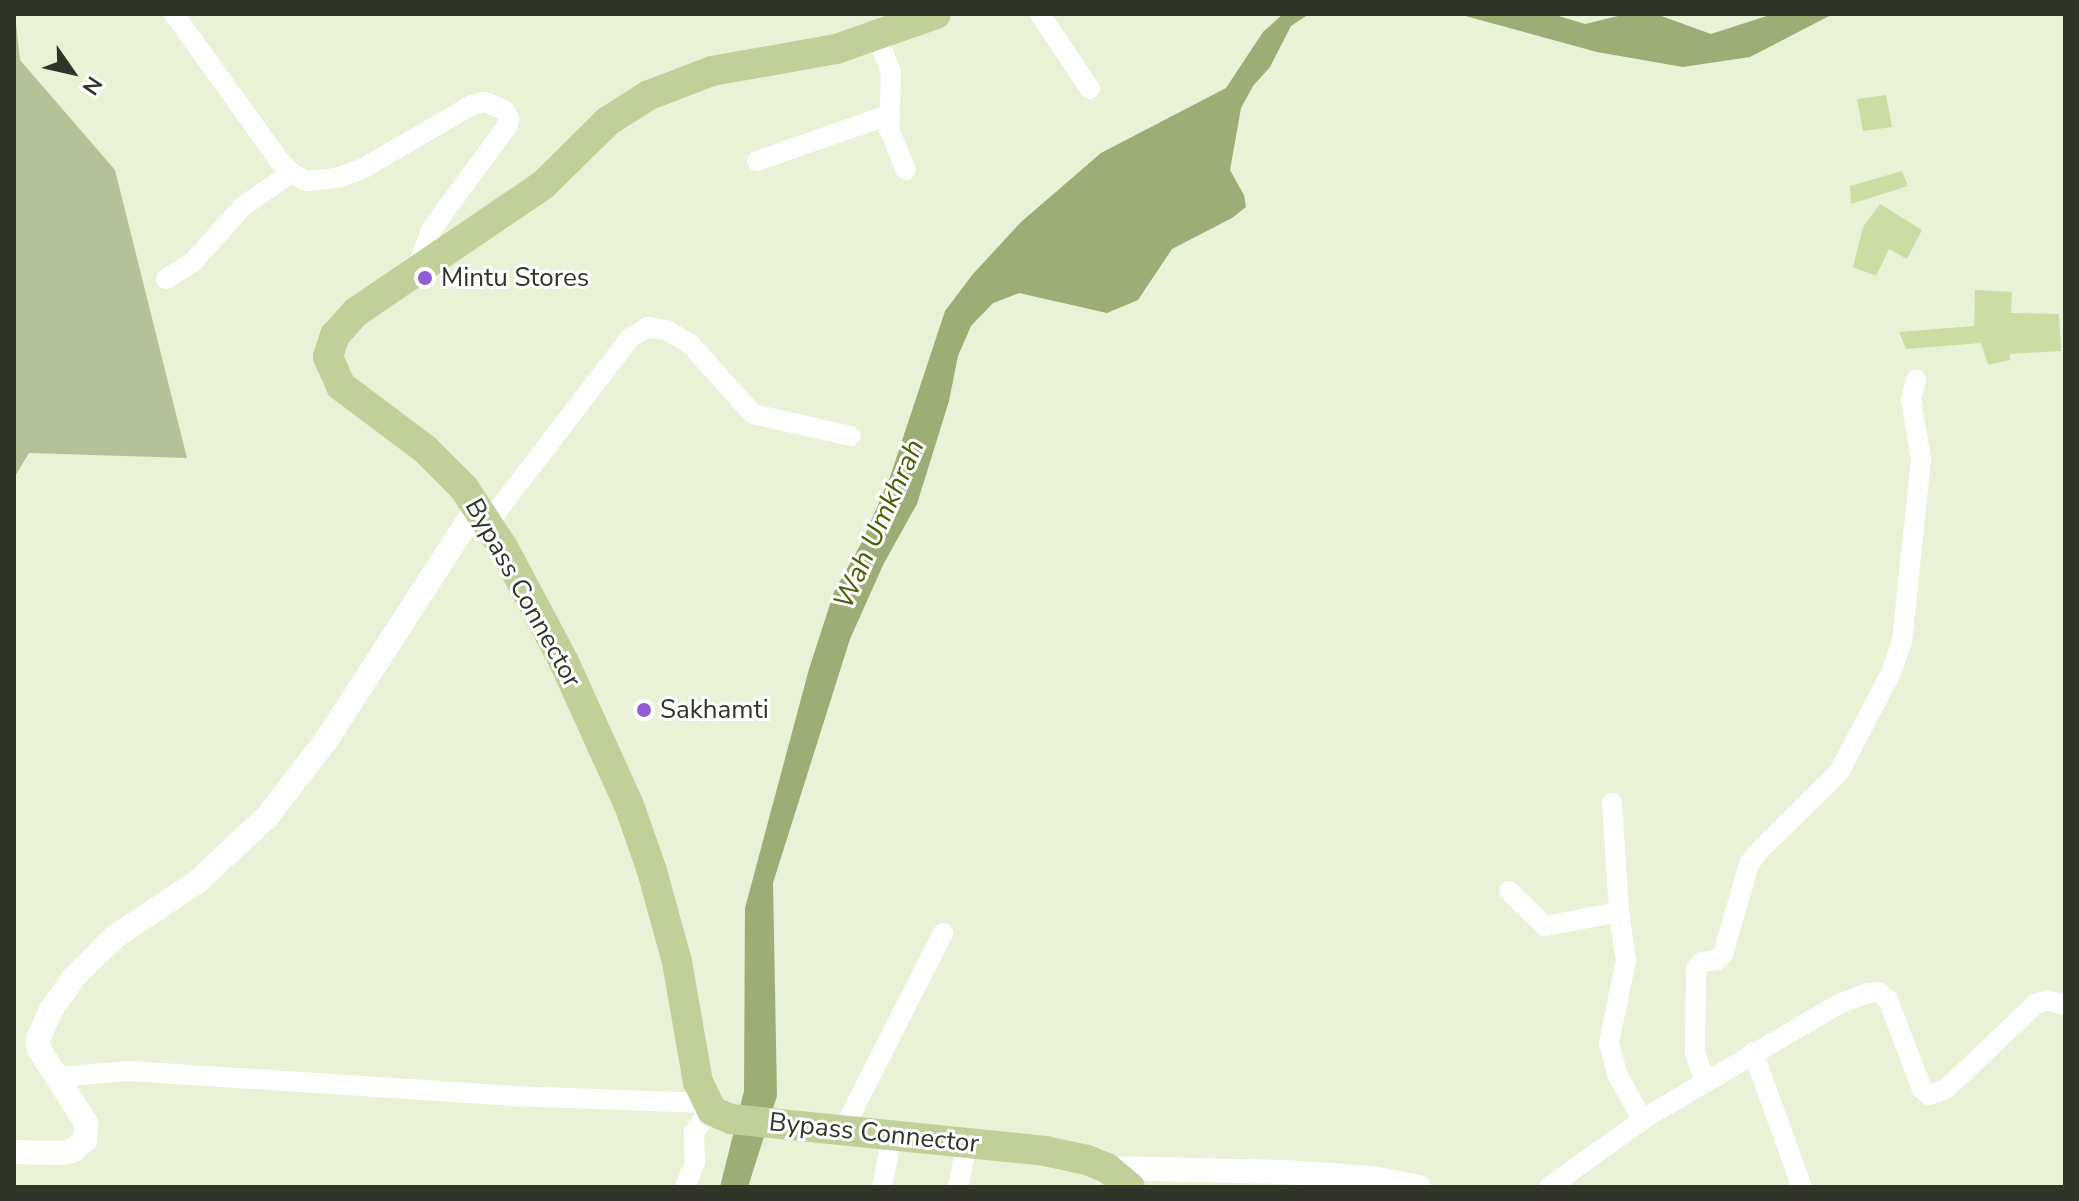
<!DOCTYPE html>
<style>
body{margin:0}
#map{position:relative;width:2079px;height:1201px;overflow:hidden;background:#e9f2d6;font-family:"Nunito Sans",sans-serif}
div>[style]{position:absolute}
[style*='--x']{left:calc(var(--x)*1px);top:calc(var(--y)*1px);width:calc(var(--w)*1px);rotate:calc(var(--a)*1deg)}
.green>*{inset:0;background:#b5c299}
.water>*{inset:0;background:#9dad76}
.building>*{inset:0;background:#ccdda4}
.minor>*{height:20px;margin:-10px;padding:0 10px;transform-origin:10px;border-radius:10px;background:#fff}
.tertiary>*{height:24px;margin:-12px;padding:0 12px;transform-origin:12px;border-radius:12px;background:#fff}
.primary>*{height:30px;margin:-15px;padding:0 15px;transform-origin:15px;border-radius:15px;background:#c1d098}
.dots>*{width:22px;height:22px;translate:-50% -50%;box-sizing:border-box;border:4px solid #fff;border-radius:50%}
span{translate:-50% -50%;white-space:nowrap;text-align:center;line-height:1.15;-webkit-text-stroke:6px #fff;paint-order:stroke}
.poi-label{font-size:26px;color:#303429}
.left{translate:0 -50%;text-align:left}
.street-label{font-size:26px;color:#303429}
.water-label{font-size:28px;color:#4d5f05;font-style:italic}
.frame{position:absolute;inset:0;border:16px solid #303429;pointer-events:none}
.north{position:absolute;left:32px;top:32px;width:80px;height:80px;-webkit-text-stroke:6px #fff;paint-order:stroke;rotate:124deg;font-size:22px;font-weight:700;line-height:32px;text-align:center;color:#303429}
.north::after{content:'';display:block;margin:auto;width:28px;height:36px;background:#303429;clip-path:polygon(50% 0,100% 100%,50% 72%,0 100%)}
</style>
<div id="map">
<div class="green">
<div style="clip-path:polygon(15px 14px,20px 60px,115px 170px,187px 458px,29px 453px,14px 478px)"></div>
</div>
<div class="water">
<div style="clip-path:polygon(1283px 14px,1309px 14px,1291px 26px,1270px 67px,1253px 86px,1241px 108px,1230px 170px,1244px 195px,1246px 207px,1232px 218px,1172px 249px,1138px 300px,1107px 313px,1019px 293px,993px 303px,971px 326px,958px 356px,949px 401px,917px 504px,884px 563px,850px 639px,773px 883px,777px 1096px,748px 1187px,720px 1187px,744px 1091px,745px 908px,809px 669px,834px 592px,862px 542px,890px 477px,945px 311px,973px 274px,1021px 222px,1101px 153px,1226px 88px,1263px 32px)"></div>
<div style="clip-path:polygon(1458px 14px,1552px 14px,1585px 24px,1618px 16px,1656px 14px,1711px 34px,1773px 14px,1833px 14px,1750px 57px,1683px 67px,1597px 52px)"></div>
</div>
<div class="building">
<div style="clip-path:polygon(1886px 95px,1892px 127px,1863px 131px,1857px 99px)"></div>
<div style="clip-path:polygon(1902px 171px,1908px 186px,1851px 204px,1850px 186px)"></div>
<div style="clip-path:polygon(1880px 204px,1922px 230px,1907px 259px,1889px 249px,1876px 276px,1853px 267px,1863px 227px)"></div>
<div style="clip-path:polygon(1975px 290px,2012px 292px,2011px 313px,2059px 314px,2061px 351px,2010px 354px,2010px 360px,1988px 365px,1981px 343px,1906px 349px,1899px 332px,1974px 326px)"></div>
</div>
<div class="minor">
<div style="--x:174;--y:14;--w:180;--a:54.3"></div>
<div style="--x:279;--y:160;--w:18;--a:47"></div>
<div style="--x:291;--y:173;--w:18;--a:27"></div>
<div style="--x:307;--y:181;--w:30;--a:-6"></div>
<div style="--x:337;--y:178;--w:27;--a:-20"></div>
<div style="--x:362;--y:169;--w:127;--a:-30.2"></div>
<div style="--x:472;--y:105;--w:13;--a:-13"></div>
<div style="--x:485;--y:102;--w:21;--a:23"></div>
<div style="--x:504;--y:110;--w:9;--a:58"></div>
<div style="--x:509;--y:118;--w:7;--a:98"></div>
<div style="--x:508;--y:125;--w:130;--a:126.3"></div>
<div style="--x:431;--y:230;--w:40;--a:110.2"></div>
<div style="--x:1040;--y:14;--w:90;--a:56.3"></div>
<div style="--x:878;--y:37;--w:38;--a:70"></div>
<div style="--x:891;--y:73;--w:56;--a:92"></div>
<div style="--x:889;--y:129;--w:44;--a:67.5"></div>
<div style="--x:757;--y:161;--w:139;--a:-19.3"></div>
<div style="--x:166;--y:279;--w:31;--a:-32"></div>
<div style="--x:192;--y:263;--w:75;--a:-48.2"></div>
<div style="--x:242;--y:207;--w:60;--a:-34.8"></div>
<div style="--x:488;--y:523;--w:233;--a:-52.5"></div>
<div style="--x:630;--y:338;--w:21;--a:-31"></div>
<div style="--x:648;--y:327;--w:18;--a:9"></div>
<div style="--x:666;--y:330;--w:28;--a:30"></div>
<div style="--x:690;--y:344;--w:94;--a:48"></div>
<div style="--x:753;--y:414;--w:100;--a:12.7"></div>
<div style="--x:1612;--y:803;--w:109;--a:86.3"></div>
<div style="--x:1619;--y:912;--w:49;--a:81.7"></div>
<div style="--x:1626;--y:960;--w:85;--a:101.6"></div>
<div style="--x:1609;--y:1043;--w:34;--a:75"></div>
<div style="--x:1618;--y:1076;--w:49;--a:60.8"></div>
<div style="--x:1509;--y:891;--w:50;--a:44.2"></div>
<div style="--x:1545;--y:926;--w:75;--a:-10.7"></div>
<div style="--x:1753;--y:1052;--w:144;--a:70.1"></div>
<div style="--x:57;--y:1077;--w:72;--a:-4.8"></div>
<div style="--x:129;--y:1071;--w:385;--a:3.7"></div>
<div style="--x:513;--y:1096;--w:194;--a:2.1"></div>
<div style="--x:1705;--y:1081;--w:29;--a:-110"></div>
<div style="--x:1695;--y:1054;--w:85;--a:-89.3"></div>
<div style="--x:1696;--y:969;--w:9;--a:-49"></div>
<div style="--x:1702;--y:962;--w:15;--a:-8"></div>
<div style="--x:1717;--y:960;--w:8;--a:-45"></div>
<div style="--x:1723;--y:954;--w:94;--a:-73.9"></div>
<div style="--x:1749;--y:864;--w:15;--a:-53"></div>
<div style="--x:1758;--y:852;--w:114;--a:-44.6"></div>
<div style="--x:1839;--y:772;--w:112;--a:-62.3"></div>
<div style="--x:1891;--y:673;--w:34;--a:-71"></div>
<div style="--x:1902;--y:641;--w:183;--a:-84"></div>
<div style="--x:1921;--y:459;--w:61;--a:-99.5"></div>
<div style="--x:1911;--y:399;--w:20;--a:-75"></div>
<div style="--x:843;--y:1130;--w:221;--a:-63.1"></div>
<div style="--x:685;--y:1187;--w:27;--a:-68"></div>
<div style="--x:695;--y:1162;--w:30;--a:-92"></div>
<div style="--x:694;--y:1132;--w:15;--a:-53"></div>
<div style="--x:703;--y:1120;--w:14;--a:-25"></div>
<div style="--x:882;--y:1187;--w:53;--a:-79.1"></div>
<div style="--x:958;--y:1187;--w:45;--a:-78.4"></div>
<div style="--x:1549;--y:1187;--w:122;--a:-35.6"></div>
<div style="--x:1648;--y:1116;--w:221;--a:-30.4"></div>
<div style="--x:1839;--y:1004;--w:30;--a:-21"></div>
<div style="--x:1867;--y:993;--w:12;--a:-5"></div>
<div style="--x:1879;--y:992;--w:12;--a:42"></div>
<div style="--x:1888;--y:1000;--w:95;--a:69.1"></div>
<div style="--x:1922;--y:1089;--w:9;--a:41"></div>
<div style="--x:1929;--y:1095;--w:18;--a:-19"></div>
<div style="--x:1946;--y:1089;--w:124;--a:-43.4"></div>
<div style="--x:2036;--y:1004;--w:12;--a:-20"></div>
<div style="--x:2047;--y:1000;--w:19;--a:16"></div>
</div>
<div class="tertiary">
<div style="--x:14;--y:1152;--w:47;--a:1.2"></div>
<div style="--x:61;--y:1153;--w:11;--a:-10"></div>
<div style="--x:72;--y:1151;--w:17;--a:-40"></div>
<div style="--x:85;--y:1140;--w:17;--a:-87"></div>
<div style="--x:86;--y:1123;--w:88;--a:-122.4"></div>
<div style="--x:39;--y:1049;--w:10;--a:-96"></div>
<div style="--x:38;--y:1039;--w:32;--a:-66"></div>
<div style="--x:51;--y:1010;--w:39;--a:-55"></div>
<div style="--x:73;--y:978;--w:60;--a:-44.3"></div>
<div style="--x:116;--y:936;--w:97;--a:-33.7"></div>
<div style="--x:197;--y:882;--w:96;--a:-42.9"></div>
<div style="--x:267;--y:817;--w:98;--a:-52.4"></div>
<div style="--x:327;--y:739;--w:278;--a:-57.1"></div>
<div style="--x:1107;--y:1168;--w:179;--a:1.3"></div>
<div style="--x:1286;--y:1172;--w:86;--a:4"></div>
<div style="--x:1372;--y:1178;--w:48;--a:10.8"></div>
</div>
<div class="primary">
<div style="--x:936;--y:14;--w:106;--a:160.7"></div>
<div style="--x:836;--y:49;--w:126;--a:169.9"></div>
<div style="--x:712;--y:71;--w:67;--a:159.1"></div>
<div style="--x:649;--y:95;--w:49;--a:147.6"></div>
<div style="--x:608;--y:121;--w:91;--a:135.4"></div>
<div style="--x:543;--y:185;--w:226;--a:145.8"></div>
<div style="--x:356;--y:312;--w:31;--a:132"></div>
<div style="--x:335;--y:335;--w:23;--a:108"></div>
<div style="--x:328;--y:357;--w:32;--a:66"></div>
<div style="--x:341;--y:386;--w:105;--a:36.9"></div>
<div style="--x:425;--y:449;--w:55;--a:45"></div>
<div style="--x:464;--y:488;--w:73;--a:56.7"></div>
<div style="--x:504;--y:549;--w:128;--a:62"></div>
<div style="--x:564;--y:662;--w:157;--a:65.6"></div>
<div style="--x:629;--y:805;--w:70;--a:70.8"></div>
<div style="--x:652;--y:871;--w:94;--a:74.6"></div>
<div style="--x:677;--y:962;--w:122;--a:80.1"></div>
<div style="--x:698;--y:1082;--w:32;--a:64"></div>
<div style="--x:712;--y:1111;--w:21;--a:23"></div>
<div style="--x:731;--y:1119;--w:316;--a:5.8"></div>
<div style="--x:1045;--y:1151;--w:43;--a:12.1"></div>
<div style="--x:1087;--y:1160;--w:22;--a:22"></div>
<div style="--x:1107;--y:1168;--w:30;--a:40"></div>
</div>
<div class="dots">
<div style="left:425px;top:278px;background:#915cd4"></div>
<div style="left:644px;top:710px;background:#915cd4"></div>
</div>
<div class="poi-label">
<span class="left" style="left:441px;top:278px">Mintu Stores</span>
<span class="left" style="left:660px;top:710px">Sakhamti</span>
</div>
<div class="street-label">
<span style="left:523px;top:593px;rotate:61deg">Bypass Connector</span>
<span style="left:874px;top:1133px;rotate:6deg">Bypass Connector</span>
</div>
<div class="water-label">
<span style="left:879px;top:524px;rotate:-66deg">Wah Umkhrah</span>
</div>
<div class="frame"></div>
<div class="north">N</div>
</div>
